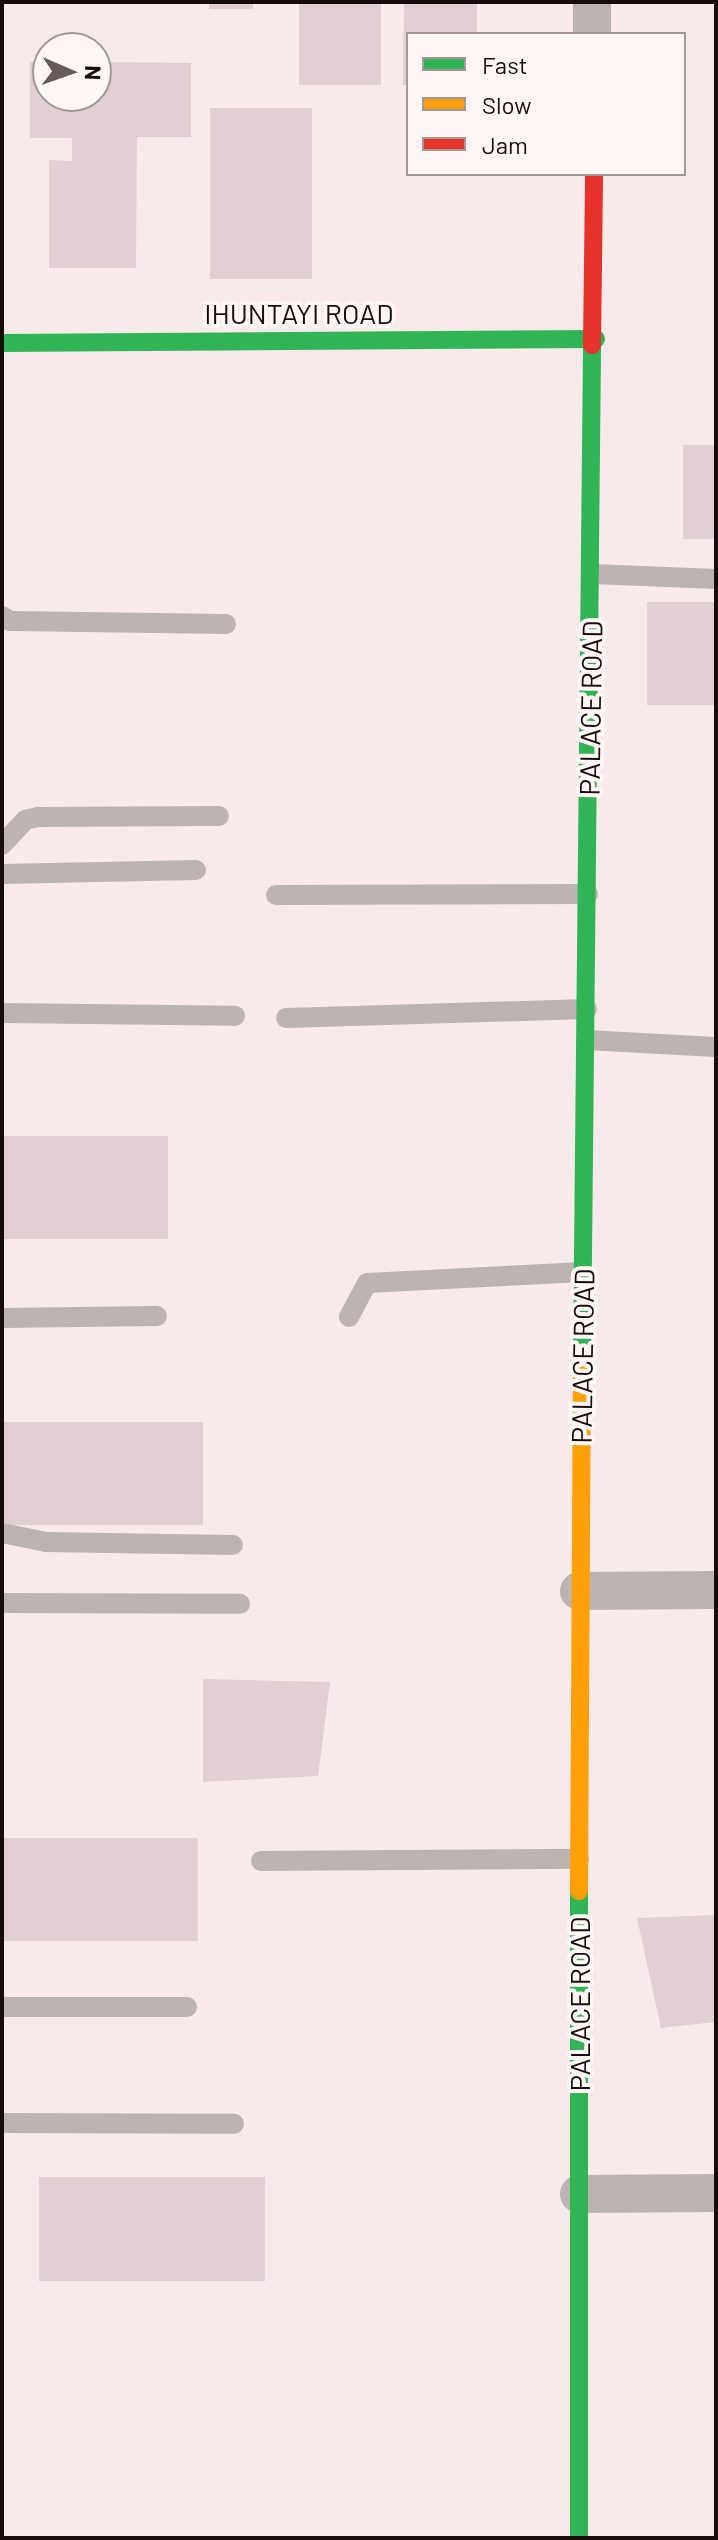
<!DOCTYPE html>
<style>
body{margin:0}
#map{position:relative;width:718px;height:2540px;overflow:hidden;background:#f8eaea;font-family:Barlow,sans-serif}
div>[style]{position:absolute}
.building>*{inset:0;background:#e1cfd4;transform-origin:0 0}
.lane>*{height:20px;margin:-10px;padding:0 10px;transform-origin:10px;border-radius:10px;background:#bbb4b1}
.street>*{height:38px;margin:-19px;padding:0 19px;transform-origin:19px;border-radius:19px;background:#bbb4b1}
.fast>*{height:18px;margin:-9px;padding:0 9px;transform-origin:9px;border-radius:9px;background:#30b455}
.slow>*{height:18px;margin:-9px;padding:0 9px;transform-origin:9px;border-radius:9px;background:#ff9f0a}
.jam>*{height:18px;margin:-9px;padding:0 9px;transform-origin:9px;border-radius:9px;background:#e5322d}
span{translate:-50% -50%;white-space:nowrap;text-align:center;line-height:1.15;-webkit-text-stroke:8px #fff6f6;paint-order:stroke}
.street-label{font-size:28px;color:#180b0b}
.frame{position:absolute;inset:0;border:4px solid #180b0b;pointer-events:none}
.legend{position:absolute;left:406px;top:32px;width:280px;height:144px;box-sizing:border-box;background:#fff6f6;border:2px solid #a39898;margin:0;padding:10px 14px;list-style:none;font-size:24px;color:#180b0b}
.legend li{display:flex;align-items:center;gap:16px;height:40px}
.legend b{width:40px;border:2px solid #a39898}
.north{position:absolute;left:32px;top:32px;width:80px;height:80px;box-sizing:border-box;background:#fff6f6;border:2px solid #a39898;border-radius:50%;rotate:92deg;font-size:22px;font-weight:700;line-height:32px;text-align:center;color:#180b0b}
.north::after{content:'';display:block;margin:auto;width:28px;height:36px;background:#665959;clip-path:polygon(50% 0,100% 100%,50% 72%,0 100%)}
</style>
<div id="map">
<div class="building">
<i style="left:209px;top:2px;width:44px;height:7px"></i>
<i style="left:299px;top:2px;width:82px;height:83px"></i>
<i style="clip-path:polygon(404px 2px,477px 2px,477px 34px,408px 34px,408px 85px,403px 85px)"></i>
<i style="clip-path:polygon(30px 62px,48px 62px,48px 96px,96px 96px,96px 62px,191px 63px,191px 137px,137px 137px,136px 268px,49px 268px,49px 160px,72px 161px,72px 138px,30px 138px)"></i>
<i style="left:210px;top:108px;width:102px;height:171px"></i>
<i style="left:683px;top:445px;width:33px;height:94px"></i>
<i style="left:647px;top:602px;width:69px;height:103px"></i>
<i style="left:168px;top:1136px;width:103px;height:166px;rotate:90deg"></i>
<i style="left:203px;top:1422px;width:103px;height:201px;rotate:90deg"></i>
<i style="clip-path:polygon(203px 1679px,330px 1682px,318px 1776px,203px 1782px)"></i>
<i style="left:198px;top:1838px;width:103px;height:196px;rotate:90deg"></i>
<i style="clip-path:polygon(716px 1915px,716px 2022px,661px 2028px,637px 1918px)"></i>
<i style="left:265px;top:2177px;width:104px;height:226px;rotate:90deg"></i>
</div>
<div class="lane">
<i style="left:592px;top:574px;width:124px;rotate:2.3deg"></i>
<i style="left:2px;top:616px;width:9px;rotate:32deg"></i>
<i style="left:10px;top:621px;width:216px;rotate:0.8deg"></i>
<i style="left:2px;top:845px;width:34px;rotate:-47deg"></i>
<i style="left:25px;top:820px;width:13px;rotate:-13deg"></i>
<i style="left:38px;top:817px;width:181px;rotate:-0.3deg"></i>
<i style="left:2px;top:874px;width:194px;rotate:-1.2deg"></i>
<i style="left:276px;top:895px;width:312px;rotate:-0.2deg"></i>
<i style="left:2px;top:1013px;width:233px;rotate:0.7deg"></i>
<i style="left:286px;top:1018px;width:301px;rotate:-1.7deg"></i>
<i style="left:586px;top:1040px;width:130px;rotate:3.1deg"></i>
<i style="left:349px;top:1317px;width:38px;rotate:-62deg"></i>
<i style="left:367px;top:1283px;width:217px;rotate:-2.9deg"></i>
<i style="left:2px;top:1318px;width:155px;rotate:-0.7deg"></i>
<i style="left:2px;top:1533px;width:45px;rotate:11.6deg"></i>
<i style="left:46px;top:1542px;width:187px;rotate:0.9deg"></i>
<i style="left:2px;top:1603px;width:238px;rotate:0.2deg"></i>
<i style="left:261px;top:1861px;width:318px;rotate:-0.4deg"></i>
<i style="left:2px;top:2007px;width:185px"></i>
<i style="left:2px;top:2123px;width:232px;rotate:0.2deg"></i>
</div>
<div class="street">
<i style="left:592px;top:2px;width:32px;rotate:90deg"></i>
<i style="left:579px;top:1591px;width:137px;rotate:-0.4deg"></i>
<i style="left:579px;top:2194px;width:137px;rotate:-0.4deg"></i>
</div>
<div class="fast">
<i style="left:2px;top:343px;width:594px;rotate:-0.39deg"></i>
<i style="left:582px;top:1354px;width:1009px;rotate:-89.43deg"></i>
<i style="left:579px;top:1891px;width:647px;rotate:90deg"></i>
</div>
<div class="slow">
<i style="left:579px;top:1891px;width:537px;rotate:-89.68deg"></i>
</div>
<div class="jam">
<i style="left:592px;top:345px;width:171px;rotate:-89.3deg"></i>
</div>
<div class="street-label">
<span style="left:299px;top:313px">IHUNTAYI ROAD</span>
<span style="left:590px;top:708px;rotate:-89deg">PALACE ROAD</span>
<span style="left:582px;top:1356px;rotate:-89deg">PALACE ROAD</span>
<span style="left:579px;top:2004px;rotate:-90deg">PALACE ROAD</span>
</div>
<div class="frame"></div>
<ul class="legend">
<li><b style="height:10px;background:#30b455"></b>Fast</li>
<li><b style="height:10px;background:#ff9f0a"></b>Slow</li>
<li><b style="height:10px;background:#e5322d"></b>Jam</li>
</ul>
<div class="north">N</div>
</div>
